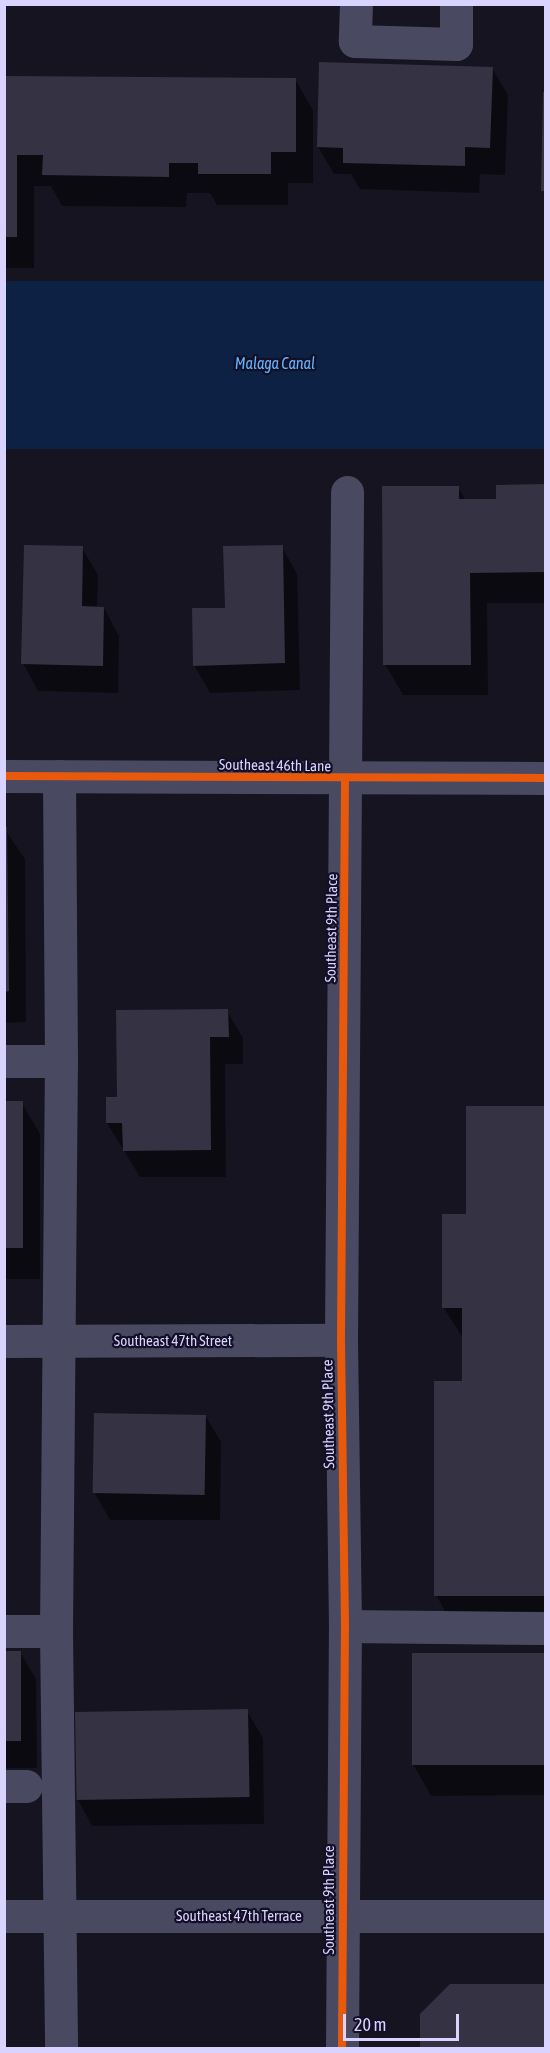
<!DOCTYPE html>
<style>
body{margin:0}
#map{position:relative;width:550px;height:2053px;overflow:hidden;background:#161421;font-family:"Asap Condensed",sans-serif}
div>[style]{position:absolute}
.water>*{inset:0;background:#0d2144;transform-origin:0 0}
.shadow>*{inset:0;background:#0007;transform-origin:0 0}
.building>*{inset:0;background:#343243;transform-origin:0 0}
.minor>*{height:33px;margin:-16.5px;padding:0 16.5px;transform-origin:16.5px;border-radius:16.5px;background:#4a4962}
.cycleway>*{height:8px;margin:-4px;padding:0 4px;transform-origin:4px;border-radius:4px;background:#e8590c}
span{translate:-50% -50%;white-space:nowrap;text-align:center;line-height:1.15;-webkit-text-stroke:4.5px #130f26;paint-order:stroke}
.street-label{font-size:15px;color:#d9d4ff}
.water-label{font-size:16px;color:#62b6ff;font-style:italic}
.frame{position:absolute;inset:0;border:6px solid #d9d4ff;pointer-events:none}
.scale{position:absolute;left:343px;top:2014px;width:116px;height:27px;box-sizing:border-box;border:3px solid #d9d4ff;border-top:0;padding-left:8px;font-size:18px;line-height:21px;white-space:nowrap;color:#d9d4ff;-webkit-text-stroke:4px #130f26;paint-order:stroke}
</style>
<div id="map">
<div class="water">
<i style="left:5px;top:281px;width:540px;height:168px"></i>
</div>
<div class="shadow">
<i style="clip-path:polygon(492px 68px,508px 95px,505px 175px,480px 174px,479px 193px,360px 189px,351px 174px,334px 174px,318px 147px)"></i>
<i style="clip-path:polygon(4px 78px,295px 79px,313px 110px,313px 183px,288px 183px,288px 205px,217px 205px,210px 193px,187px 193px,186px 207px,62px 206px,51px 186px,34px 186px,34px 268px,4px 268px)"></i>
<i style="clip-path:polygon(546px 486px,546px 603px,487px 603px,488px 695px,403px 695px,385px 664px,458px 487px,466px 501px,498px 501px)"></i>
<i style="left:4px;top:528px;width:4px;height:100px;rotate:56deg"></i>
<i style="clip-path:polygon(282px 547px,297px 574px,300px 690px,210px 693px,194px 665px,226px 609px)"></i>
<i style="clip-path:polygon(82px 548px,98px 575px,97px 608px,104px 608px,119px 636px,118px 693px,38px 691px,23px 663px)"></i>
<i style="clip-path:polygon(4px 828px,25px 859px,26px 1022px,4px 1023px)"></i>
<i style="clip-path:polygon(227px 1011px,243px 1038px,243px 1064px,225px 1064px,226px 1177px,140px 1177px,107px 1123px,119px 1098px)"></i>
<i style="clip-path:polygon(4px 1103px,22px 1103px,40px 1134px,40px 1279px,4px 1279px)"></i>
<i style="clip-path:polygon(546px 1108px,546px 1627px,454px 1627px,436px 1595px,463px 1383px,463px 1338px,443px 1307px,467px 1215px)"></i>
<i style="clip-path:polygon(205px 1415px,221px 1442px,220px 1520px,110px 1520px,94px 1492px)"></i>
<i style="clip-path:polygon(4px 1652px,20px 1652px,36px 1679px,37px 1768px,4px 1768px)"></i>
<i style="clip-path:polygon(546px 1655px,546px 1795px,431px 1796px,413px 1764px)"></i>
<i style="clip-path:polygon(247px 1711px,263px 1738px,264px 1824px,92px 1826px,77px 1798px)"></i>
<i style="clip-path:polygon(546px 1985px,546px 2048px,421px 2048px,421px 2015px)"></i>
</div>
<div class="building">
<i style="clip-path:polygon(319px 62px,493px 67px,490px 148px,465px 147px,465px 166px,343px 163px,343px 148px,317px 147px)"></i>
<i style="clip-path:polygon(4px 76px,296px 78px,296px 152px,271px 152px,271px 174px,198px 174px,198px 163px,169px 163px,169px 177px,42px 175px,43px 155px,17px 155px,17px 237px,4px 237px)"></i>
<i style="clip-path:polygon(543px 92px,546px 92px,546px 191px,541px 191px)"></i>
<i style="clip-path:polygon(546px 484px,546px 572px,470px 573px,471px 665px,383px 665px,382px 486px,459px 486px,459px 499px,496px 499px,496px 485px)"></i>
<i style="clip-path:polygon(24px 545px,83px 546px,82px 606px,104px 607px,103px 666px,21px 664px)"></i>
<i style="clip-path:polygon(283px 545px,285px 663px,193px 666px,192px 608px,225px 608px,223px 546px)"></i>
<i style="clip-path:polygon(4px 827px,7px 827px,9px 991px,4px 992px)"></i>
<i style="clip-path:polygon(228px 1009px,229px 1037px,210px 1037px,211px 1150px,123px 1151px,122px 1123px,106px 1123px,106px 1097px,117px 1097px,116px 1010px)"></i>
<i style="left:4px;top:1101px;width:19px;height:147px"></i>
<i style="clip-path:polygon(466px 1106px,546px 1106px,546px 1596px,434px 1596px,434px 1381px,462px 1381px,462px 1308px,442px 1308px,442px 1214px,466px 1214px)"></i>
<i style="left:94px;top:1413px;width:112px;height:80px;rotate:1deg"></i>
<i style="left:4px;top:1651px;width:17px;height:90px"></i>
<i style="left:412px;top:1653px;width:134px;height:112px"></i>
<i style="left:248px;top:1709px;width:88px;height:173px;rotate:89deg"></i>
<i style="clip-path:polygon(450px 1984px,546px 1984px,546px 2048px,420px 2048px,420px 2014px)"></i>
</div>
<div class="minor">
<i style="left:356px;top:4px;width:37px;rotate:92deg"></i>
<i style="left:355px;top:41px;width:101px;rotate:1.7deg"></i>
<i style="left:456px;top:44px;width:40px;rotate:-90deg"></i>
<i style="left:4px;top:776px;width:542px;rotate:0.21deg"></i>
<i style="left:4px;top:1061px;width:57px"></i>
<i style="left:61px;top:1061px;width:285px;rotate:-90.4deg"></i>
<i style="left:4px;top:1341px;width:337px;rotate:-0.2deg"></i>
<i style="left:345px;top:1626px;width:201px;rotate:0.6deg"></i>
<i style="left:4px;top:1631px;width:52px"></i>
<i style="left:56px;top:1631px;width:570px;rotate:-89.5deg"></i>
<i style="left:56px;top:1631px;width:417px;rotate:89.3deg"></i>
<i style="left:4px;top:1786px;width:22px"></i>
<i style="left:4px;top:1916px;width:542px"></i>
<i style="left:342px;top:2048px;width:422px;rotate:-89.6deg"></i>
<i style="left:345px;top:1626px;width:286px;rotate:-90.8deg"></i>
<i style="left:341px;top:1340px;width:848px;rotate:-89.59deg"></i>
</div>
<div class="cycleway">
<i style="left:4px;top:776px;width:542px;rotate:0.21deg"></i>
<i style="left:342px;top:2048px;width:422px;rotate:-89.6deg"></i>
<i style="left:345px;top:1626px;width:286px;rotate:-90.8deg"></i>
<i style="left:341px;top:1340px;width:561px;rotate:-89.59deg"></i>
</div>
<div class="street-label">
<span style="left:275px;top:765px;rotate:1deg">Southeast 46th Lane</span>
<span style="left:331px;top:928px;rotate:-89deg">Southeast 9th Place</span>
<span style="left:173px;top:1341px">Southeast 47th Street</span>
<span style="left:328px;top:1414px;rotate:-91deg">Southeast 9th Place</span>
<span style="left:329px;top:1900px;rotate:-90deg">Southeast 9th Place</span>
<span style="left:239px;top:1916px">Southeast 47th Terrace</span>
</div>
<div class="water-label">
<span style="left:275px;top:363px">Malaga Canal</span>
</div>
<div class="frame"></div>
<div class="scale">20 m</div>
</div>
